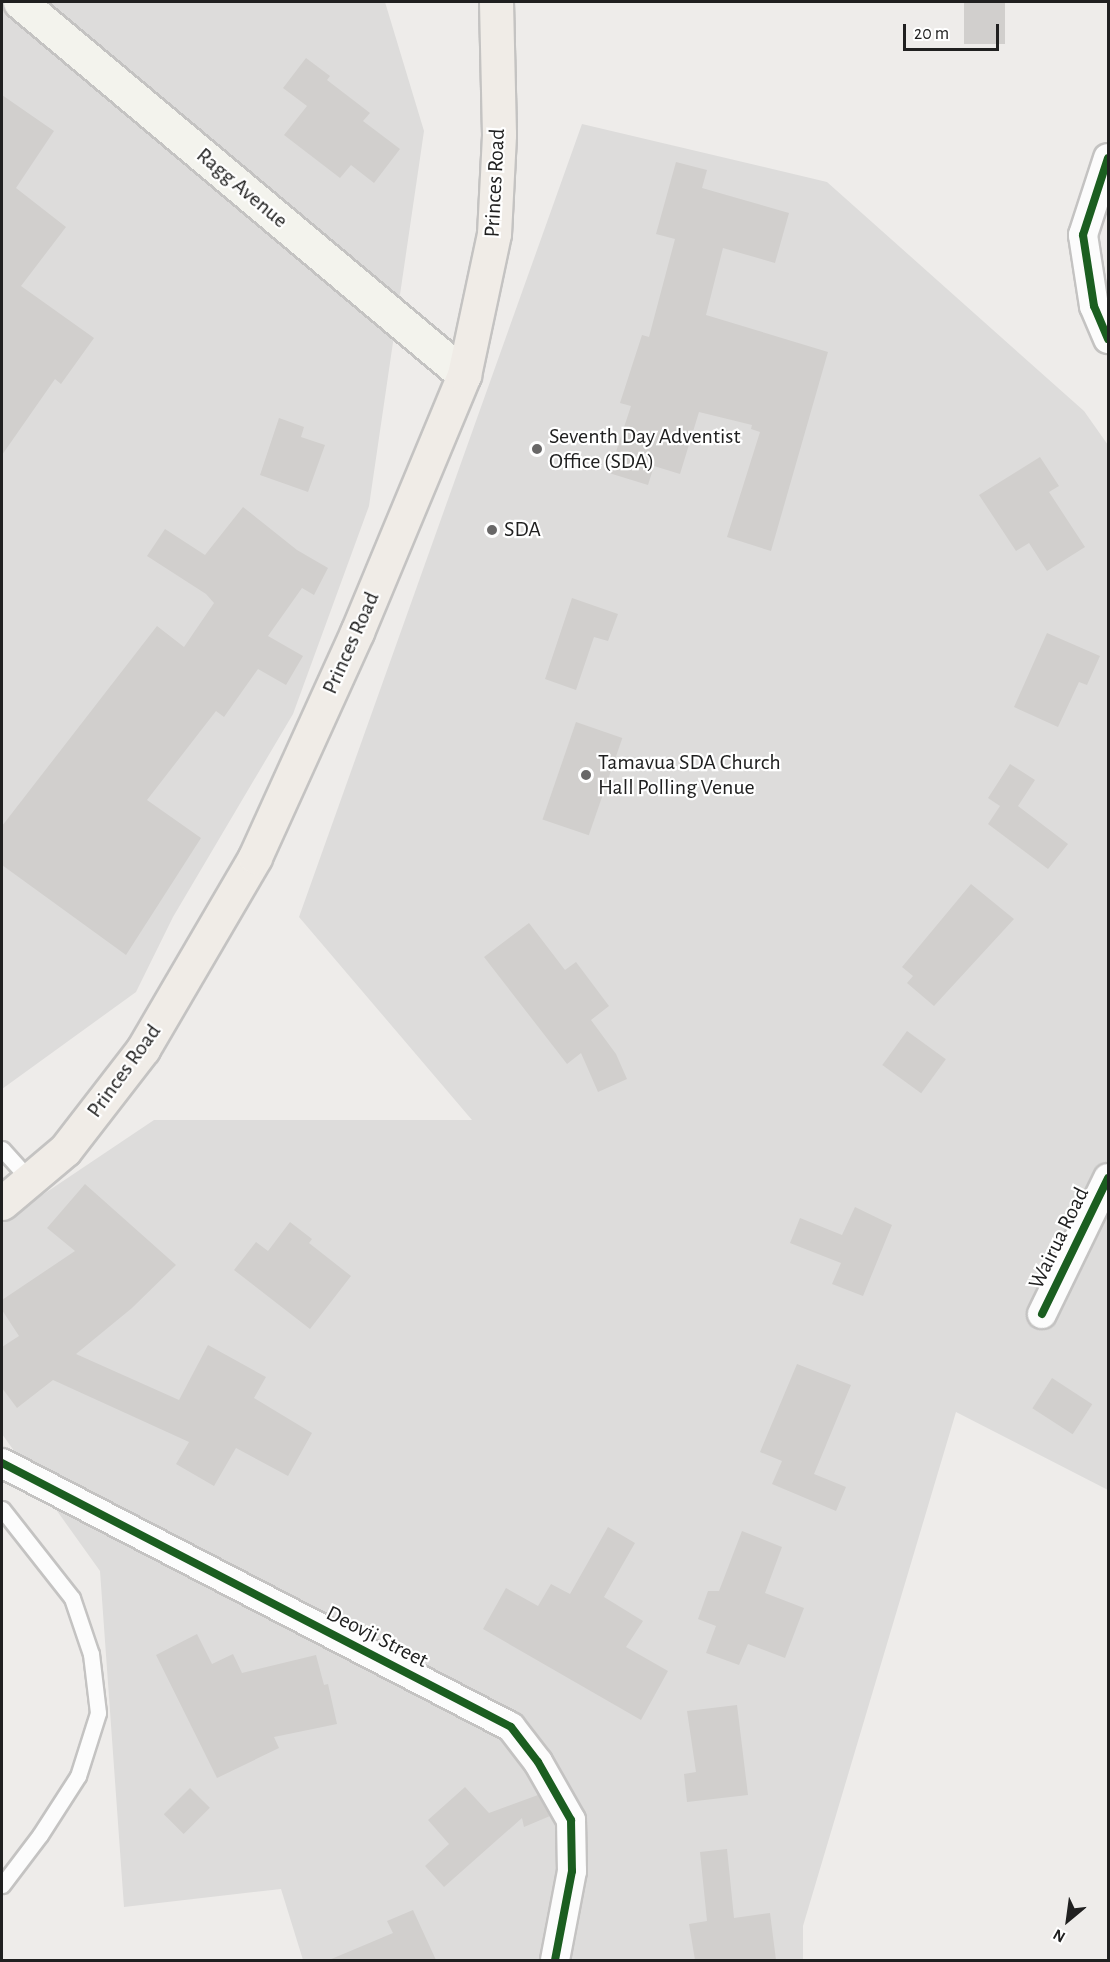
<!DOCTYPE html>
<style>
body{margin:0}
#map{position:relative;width:1110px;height:1962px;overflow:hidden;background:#eeecea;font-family:"Alegreya Sans",sans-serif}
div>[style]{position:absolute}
.residential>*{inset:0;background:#dddcdb}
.building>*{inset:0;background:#d1cfcd;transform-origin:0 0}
.roads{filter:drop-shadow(2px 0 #c4c3c2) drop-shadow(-2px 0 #c4c3c2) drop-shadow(0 2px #c4c3c2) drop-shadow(0 -2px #c4c3c2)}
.service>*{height:15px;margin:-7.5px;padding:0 7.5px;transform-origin:7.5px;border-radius:7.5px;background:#fcfcfc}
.minor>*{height:28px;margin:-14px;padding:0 14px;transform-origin:14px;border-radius:14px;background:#fcfcfc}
.secondary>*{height:33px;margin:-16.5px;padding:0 16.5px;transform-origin:16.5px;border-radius:16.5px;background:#f3f3ed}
.primary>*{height:33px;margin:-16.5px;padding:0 16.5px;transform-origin:16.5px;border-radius:16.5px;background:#f0ece7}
.cycleway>*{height:8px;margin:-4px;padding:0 4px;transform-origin:4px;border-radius:4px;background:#1b5e20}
.dots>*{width:16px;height:16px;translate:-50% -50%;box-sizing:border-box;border:3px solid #fff;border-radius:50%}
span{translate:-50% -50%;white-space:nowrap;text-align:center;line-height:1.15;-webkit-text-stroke:4.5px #fff;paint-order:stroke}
.street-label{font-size:22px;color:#202020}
.poi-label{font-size:22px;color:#202020}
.left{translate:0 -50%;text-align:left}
.frame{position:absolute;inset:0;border:3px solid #202020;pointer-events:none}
.north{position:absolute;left:1038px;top:1890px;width:60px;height:60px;-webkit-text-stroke:4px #fff;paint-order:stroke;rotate:209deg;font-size:16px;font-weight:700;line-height:24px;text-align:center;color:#202020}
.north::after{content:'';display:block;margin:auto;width:21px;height:27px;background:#202020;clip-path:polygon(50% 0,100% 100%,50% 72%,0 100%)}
.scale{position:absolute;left:903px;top:24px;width:96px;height:27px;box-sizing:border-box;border:3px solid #202020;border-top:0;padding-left:8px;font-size:18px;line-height:21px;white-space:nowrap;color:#202020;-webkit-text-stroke:4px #fff;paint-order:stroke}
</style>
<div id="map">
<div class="residential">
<i style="clip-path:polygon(2px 2px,385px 2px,424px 131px,369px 506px,293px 714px,173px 917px,136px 992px,2px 1089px)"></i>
<i style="clip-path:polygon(582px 124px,827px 182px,1084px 411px,1108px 445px,1108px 1490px,956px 1412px,803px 1926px,803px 1960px,303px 1960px,281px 1889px,124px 1907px,100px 1571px,2px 1434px,2px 1222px,154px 1120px,472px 1120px,299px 917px)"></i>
</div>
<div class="building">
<i style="left:964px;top:2px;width:41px;height:42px"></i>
<i style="clip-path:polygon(306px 58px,330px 76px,327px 80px,370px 113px,363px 121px,400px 149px,374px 183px,351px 165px,340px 178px,284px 135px,307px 106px,283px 88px)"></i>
<i style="clip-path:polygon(2px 95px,54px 131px,16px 188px,66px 227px,21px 286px,94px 338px,61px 384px,55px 379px,2px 455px)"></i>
<i style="clip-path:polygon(676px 162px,707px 170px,702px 188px,789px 213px,775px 263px,723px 248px,706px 315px,828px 352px,771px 551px,727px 537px,760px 432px,751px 429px,752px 425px,699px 412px,680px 474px,654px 466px,648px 485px,609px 473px,631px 406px,620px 403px,642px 335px,649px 337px,675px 239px,656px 234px)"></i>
<i style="clip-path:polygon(279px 418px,304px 427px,301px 437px,325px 445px,308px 492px,260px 475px)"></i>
<i style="clip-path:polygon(1040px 457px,1059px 486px,1049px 492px,1085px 547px,1047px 571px,1029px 543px,1016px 551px,979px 495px)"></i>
<i style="clip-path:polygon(243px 507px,297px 550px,328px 568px,314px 595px,302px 588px,268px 636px,303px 656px,286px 685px,258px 669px,224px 717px,216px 711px,147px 800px,201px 838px,126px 955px,2px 865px,2px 826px,157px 626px,184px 647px,214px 603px,206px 594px,147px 556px,165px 529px,205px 555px)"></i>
<i style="clip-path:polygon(572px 598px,618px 614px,608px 641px,594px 637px,576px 690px,545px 679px)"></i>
<i style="clip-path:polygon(1047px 633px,1100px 656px,1087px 685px,1079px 682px,1058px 727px,1014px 707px)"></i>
<i style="left:576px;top:722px;width:49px;height:103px;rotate:19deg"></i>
<i style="clip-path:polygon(1010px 764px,1035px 780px,1018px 806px,1068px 844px,1048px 869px,988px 824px,1000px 806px,988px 798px)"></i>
<i style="clip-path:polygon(971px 884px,1014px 919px,934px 1006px,907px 983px,913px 976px,902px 967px)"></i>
<i style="clip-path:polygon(529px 923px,565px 970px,576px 962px,609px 1006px,591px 1020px,616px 1054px,627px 1079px,598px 1092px,581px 1053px,567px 1064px,484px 957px)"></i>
<i style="left:907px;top:1031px;width:48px;height:42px;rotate:36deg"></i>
<i style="clip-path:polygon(85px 1184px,176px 1265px,132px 1308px,76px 1354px,179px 1400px,208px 1345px,266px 1377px,254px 1398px,312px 1433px,288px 1476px,236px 1448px,214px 1486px,176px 1464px,189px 1442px,53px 1380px,17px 1408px,2px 1388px,2px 1347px,19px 1336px,2px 1310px,2px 1300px,75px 1251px,47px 1228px)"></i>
<i style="clip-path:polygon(855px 1207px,892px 1225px,863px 1296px,832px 1284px,841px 1263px,790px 1243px,800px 1218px,842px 1235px)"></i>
<i style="clip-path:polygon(290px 1222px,312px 1239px,309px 1243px,351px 1276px,310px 1329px,234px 1270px,256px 1242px,268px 1251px)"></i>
<i style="clip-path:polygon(797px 1364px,851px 1385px,814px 1474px,846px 1487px,836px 1511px,772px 1484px,782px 1461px,760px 1452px)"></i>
<i style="left:1052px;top:1378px;width:48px;height:36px;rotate:33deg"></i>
<i style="clip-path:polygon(608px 1527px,635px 1543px,604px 1597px,643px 1621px,626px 1647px,668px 1671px,641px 1720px,483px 1629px,506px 1588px,538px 1606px,551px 1584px,570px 1594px)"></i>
<i style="clip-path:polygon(742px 1531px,782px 1547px,765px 1593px,804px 1608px,785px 1658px,748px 1644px,739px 1665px,706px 1653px,716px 1626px,698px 1619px,708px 1591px,719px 1591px)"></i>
<i style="clip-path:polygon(197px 1634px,212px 1664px,233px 1654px,242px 1673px,316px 1655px,324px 1685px,328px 1684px,337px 1724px,274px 1737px,279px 1748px,217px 1778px,156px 1655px)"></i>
<i style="clip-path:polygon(737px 1705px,748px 1795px,687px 1802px,684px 1774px,696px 1772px,687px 1711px)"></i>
<i style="clip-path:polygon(465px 1787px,489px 1813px,538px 1795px,550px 1816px,524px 1827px,522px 1818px,444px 1887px,425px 1866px,449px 1844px,428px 1820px)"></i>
<i style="left:190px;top:1788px;width:28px;height:37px;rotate:45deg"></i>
<i style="clip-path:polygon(727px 1849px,734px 1918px,770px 1913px,776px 1960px,695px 1960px,689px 1924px,707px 1921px,700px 1852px)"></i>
<i style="clip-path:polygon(413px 1910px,436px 1960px,329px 1960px,393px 1933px,387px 1921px)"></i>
</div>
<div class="roads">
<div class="service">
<i style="left:2px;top:1149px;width:42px;rotate:47.9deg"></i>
<i style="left:2px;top:1509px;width:113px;rotate:51.8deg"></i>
<i style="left:72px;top:1598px;width:59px;rotate:71.3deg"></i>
<i style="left:91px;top:1654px;width:59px;rotate:83.2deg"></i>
<i style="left:98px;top:1713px;width:66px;rotate:107.6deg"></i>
<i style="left:78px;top:1776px;width:70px;rotate:122.8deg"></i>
<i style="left:40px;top:1835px;width:63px;rotate:127.2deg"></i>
</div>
<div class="minor">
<i style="left:1108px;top:158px;width:81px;rotate:108deg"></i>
<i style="left:1083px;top:235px;width:72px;rotate:81.2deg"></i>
<i style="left:1094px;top:306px;width:36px;rotate:67deg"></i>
<i style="left:1042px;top:1314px;width:151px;rotate:-64.1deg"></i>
<i style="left:2px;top:1463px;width:573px;rotate:27.41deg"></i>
<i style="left:511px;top:1727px;width:44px;rotate:52.4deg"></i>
<i style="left:538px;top:1762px;width:67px;rotate:60.4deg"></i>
<i style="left:571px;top:1820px;width:51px;rotate:88.9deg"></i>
<i style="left:572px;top:1871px;width:91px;rotate:100.8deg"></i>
</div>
<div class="secondary">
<i style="left:20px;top:2px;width:580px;rotate:40.03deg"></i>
</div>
<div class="primary">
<i style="left:2px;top:1203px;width:82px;rotate:-40.1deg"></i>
<i style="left:65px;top:1150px;width:128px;rotate:-52.3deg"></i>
<i style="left:143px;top:1049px;width:222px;rotate:-59.7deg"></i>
<i style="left:255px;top:857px;width:247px;rotate:-65.6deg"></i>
<i style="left:357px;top:632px;width:278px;rotate:-67.4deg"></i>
<i style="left:464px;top:375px;width:144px;rotate:-78deg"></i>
<i style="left:494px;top:234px;width:100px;rotate:-87.1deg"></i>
<i style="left:499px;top:134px;width:132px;rotate:-91.3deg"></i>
</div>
</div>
<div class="cycleway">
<i style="left:1108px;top:158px;width:81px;rotate:108deg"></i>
<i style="left:1083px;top:235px;width:72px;rotate:81.2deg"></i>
<i style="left:1094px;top:306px;width:36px;rotate:67deg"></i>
<i style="left:1042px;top:1314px;width:151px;rotate:-64.1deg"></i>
<i style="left:2px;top:1463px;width:573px;rotate:27.41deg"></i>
<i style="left:511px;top:1727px;width:44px;rotate:52.4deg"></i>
<i style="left:538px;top:1762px;width:67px;rotate:60.4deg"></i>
<i style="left:571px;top:1820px;width:51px;rotate:88.9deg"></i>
<i style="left:572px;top:1871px;width:91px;rotate:100.8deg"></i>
</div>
<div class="dots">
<i style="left:537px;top:449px;background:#686767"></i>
<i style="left:492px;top:530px;background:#686767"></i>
<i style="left:586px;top:775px;background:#686767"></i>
</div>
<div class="street-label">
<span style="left:495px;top:183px;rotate:-87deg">Princes Road</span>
<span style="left:242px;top:188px;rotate:40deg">Ragg Avenue</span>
<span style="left:351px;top:643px;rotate:-66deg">Princes Road</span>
<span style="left:124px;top:1071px;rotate:-54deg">Princes Road</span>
<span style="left:1059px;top:1238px;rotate:-64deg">Wairua Road</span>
<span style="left:377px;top:1637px;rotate:27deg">Deovji Street</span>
</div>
<div class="poi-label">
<span class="left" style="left:549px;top:449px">Seventh Day Adventist<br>Office (SDA)</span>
<span class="left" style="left:504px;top:530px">SDA</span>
<span class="left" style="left:598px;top:775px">Tamavua SDA Church<br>Hall Polling Venue</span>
</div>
<div class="frame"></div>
<div class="north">N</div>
<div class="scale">20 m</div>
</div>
